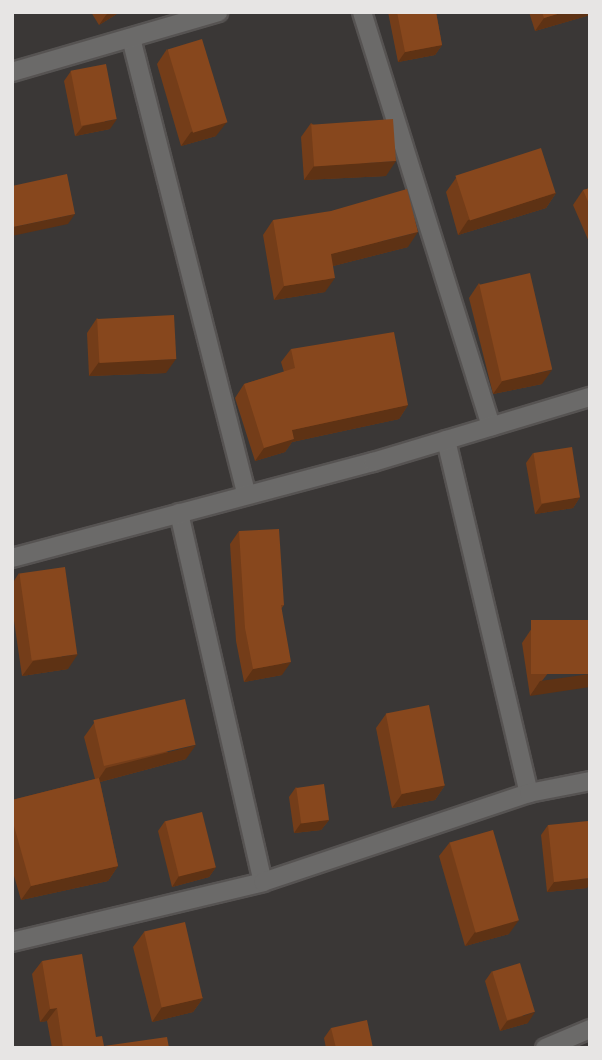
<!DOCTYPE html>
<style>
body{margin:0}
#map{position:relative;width:602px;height:1060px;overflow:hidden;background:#3a3736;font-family:Lato,sans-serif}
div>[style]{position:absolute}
.roads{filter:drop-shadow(2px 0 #565352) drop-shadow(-2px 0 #565352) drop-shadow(0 2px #565352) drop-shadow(0 -2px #565352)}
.minor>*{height:18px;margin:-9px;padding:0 9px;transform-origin:9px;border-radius:9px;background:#6b6a69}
.wall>*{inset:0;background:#743d19}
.shaded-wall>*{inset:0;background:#5e3214}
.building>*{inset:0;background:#87471d;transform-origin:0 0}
span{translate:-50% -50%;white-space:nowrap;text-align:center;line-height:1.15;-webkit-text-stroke:5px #302d2c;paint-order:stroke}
.frame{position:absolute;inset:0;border:14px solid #e7e5e4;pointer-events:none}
</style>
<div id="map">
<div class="roads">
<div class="minor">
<i style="left:362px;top:12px;width:434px;rotate:72.7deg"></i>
<i style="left:131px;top:38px;width:471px;rotate:75.8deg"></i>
<i style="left:12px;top:72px;width:215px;rotate:-16.2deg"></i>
<i style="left:446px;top:440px;width:363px;rotate:76.8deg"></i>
<i style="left:179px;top:513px;width:378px;rotate:77.2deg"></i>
<i style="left:12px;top:558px;width:374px;rotate:-14.9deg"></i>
<i style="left:373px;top:462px;width:227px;rotate:-16.7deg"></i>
<i style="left:12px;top:942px;width:258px;rotate:-13.4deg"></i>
<i style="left:263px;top:882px;width:280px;rotate:-18.5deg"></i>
<i style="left:529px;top:793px;width:62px;rotate:-11.1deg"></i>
<i style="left:545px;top:1048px;width:49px;rotate:-22.9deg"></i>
</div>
</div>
<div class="wall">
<i style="clip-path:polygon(91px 12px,120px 12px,99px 25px)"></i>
<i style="clip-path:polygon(388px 12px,436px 12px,442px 45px,435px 55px,398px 62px)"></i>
<i style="clip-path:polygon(529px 12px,590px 12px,590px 15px,535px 31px)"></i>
<i style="clip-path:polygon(167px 49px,216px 136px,181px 146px,157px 64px)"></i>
<i style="clip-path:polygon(71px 71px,110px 129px,75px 136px,64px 81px)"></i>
<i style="clip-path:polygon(311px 123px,386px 176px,304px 180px,301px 137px)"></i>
<i style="clip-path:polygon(456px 178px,556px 193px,546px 208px,458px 235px,446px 192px)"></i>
<i style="clip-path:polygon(590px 188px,590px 244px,573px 205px,583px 190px)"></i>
<i style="clip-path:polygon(273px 220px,408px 247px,333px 266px,325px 292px,274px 300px,263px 235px)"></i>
<i style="clip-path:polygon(479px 283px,542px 384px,493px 394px,469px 298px)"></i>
<i style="clip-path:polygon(97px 318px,166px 373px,89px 376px,87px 333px)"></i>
<i style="clip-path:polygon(291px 349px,408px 405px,399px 419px,292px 442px,285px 452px,255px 461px,235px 398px,244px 384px,284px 372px,281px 362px)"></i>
<i style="clip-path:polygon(533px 453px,580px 497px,573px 508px,535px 514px,526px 463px)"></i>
<i style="clip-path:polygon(239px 531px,284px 605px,281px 609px,282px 675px,244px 682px,236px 641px,230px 544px)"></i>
<i style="clip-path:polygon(19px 573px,68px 669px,22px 676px,12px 607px,12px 584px)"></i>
<i style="clip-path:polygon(590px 620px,530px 696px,522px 643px,532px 628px)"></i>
<i style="clip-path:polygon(386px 714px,445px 785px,435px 800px,392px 808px,376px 728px)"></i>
<i style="clip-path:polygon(94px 723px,186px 759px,100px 782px,118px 866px,108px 881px,21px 900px,12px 869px,12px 800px,95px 779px,84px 737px)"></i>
<i style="clip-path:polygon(296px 787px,329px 820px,321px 830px,294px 833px,289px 797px)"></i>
<i style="clip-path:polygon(165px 821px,216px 867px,209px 877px,172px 887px,158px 831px)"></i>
<i style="clip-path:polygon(548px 825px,587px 888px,547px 892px,541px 835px)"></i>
<i style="clip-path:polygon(450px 842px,509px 934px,465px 946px,439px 856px)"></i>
<i style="clip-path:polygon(144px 932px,203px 998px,193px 1012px,152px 1022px,133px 947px)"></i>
<i style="clip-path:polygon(42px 961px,96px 1037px,104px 1046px,169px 1048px,52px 1048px,47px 1021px,40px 1022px,32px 974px)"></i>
<i style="clip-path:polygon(492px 971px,528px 1023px,500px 1031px,485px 981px)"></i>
<i style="clip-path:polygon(331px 1028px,373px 1048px,326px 1048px,324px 1038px)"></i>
</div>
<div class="shaded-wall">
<i style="clip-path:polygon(110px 12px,120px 12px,99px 25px,106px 15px)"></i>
<i style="clip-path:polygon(564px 12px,590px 12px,590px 15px,535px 31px,544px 18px)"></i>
<i style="clip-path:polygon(442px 45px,435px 55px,398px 62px,405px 52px)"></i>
<i style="clip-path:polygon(117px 119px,110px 129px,75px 136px,83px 126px)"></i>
<i style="clip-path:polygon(227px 122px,216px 136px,181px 146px,191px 132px)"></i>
<i style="clip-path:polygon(396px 161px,386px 176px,304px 180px,314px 166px)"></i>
<i style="clip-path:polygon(556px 193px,546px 208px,458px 235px,468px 220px)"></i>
<i style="clip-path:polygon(75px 214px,68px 224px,12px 236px,13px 227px)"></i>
<i style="clip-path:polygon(418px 232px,408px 247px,321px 269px,331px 254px)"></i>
<i style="clip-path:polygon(335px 278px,325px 292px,274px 300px,284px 286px)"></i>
<i style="clip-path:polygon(176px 359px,166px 373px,89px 376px,99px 362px)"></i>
<i style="clip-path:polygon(552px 370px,542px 384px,493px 394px,503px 380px)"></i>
<i style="clip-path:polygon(408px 405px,399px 419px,292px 442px,285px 452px,255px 461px,264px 448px,292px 430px)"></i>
<i style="clip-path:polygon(580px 497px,573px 508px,535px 514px,542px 504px)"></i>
<i style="clip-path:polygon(78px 654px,68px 669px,22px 676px,33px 661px)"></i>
<i style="clip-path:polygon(291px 662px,282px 675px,244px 682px,253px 669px)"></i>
<i style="clip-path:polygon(590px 674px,590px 687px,530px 696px,540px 681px)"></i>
<i style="clip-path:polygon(196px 745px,186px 759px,96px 783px,106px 768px)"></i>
<i style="clip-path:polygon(445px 785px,435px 800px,392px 808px,402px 794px)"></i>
<i style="clip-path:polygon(329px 820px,321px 830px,294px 833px,301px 823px)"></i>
<i style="clip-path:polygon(118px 866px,108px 881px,21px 900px,31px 886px)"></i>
<i style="clip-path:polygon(216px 867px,209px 877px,172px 887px,179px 876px)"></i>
<i style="clip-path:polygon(590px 878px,590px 884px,587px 888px,547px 892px,554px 882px)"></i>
<i style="clip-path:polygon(519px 920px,509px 934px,465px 946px,475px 932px)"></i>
<i style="clip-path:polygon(203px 998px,193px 1012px,152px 1022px,162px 1007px)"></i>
<i style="clip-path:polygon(57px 1008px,47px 1021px,40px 1022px,50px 1009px)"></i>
<i style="clip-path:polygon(535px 1012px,528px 1023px,500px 1031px,507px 1021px)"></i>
</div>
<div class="building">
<i style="clip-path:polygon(397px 12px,436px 12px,442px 45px,405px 52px)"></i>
<i style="clip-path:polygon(542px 12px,564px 12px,544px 18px)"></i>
<i style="left:202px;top:39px;width:87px;height:36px;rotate:73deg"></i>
<i style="left:106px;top:64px;width:56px;height:36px;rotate:79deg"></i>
<i style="left:393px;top:119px;width:42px;height:82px;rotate:86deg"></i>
<i style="left:541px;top:148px;width:47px;height:90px;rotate:72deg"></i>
<i style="clip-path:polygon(67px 174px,75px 214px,13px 227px,12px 222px,12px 186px)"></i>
<i style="clip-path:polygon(590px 188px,590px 206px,583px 190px)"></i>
<i style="clip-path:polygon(407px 189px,418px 232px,331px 254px,335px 278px,284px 286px,273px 220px,331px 211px)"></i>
<i style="left:530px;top:273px;width:99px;height:52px;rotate:77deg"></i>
<i style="left:174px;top:315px;width:44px;height:77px;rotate:87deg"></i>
<i style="clip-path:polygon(394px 332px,408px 405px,292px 430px,294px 439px,264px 448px,244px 384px,295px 368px,291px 349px)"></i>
<i style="left:572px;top:447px;width:51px;height:39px;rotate:81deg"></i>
<i style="clip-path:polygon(279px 529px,284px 605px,281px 605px,291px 662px,253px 669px,245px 628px,239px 531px)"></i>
<i style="left:65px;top:567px;width:88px;height:46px;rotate:82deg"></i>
<i style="left:590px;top:620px;width:54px;height:59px;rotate:90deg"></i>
<i style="left:185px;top:699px;width:47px;height:94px;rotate:77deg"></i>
<i style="left:429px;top:705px;width:82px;height:44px;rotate:79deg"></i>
<i style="clip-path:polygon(99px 778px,118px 866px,31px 886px,12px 819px,12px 800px)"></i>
<i style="left:324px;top:784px;width:36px;height:28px;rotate:82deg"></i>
<i style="left:202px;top:812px;width:57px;height:38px;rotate:76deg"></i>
<i style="clip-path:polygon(588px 821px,590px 840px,590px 878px,554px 882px,548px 825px)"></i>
<i style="left:493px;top:830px;width:94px;height:45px;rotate:74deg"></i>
<i style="left:185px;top:922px;width:78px;height:42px;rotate:77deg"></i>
<i style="clip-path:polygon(82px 954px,96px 1037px,102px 1036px,104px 1046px,167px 1037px,169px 1048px,63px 1048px,57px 1008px,50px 1009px,42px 961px)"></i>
<i style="left:520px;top:963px;width:51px;height:29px;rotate:73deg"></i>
<i style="clip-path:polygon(367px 1020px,373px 1048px,336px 1048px,331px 1028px)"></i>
</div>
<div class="frame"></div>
</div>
